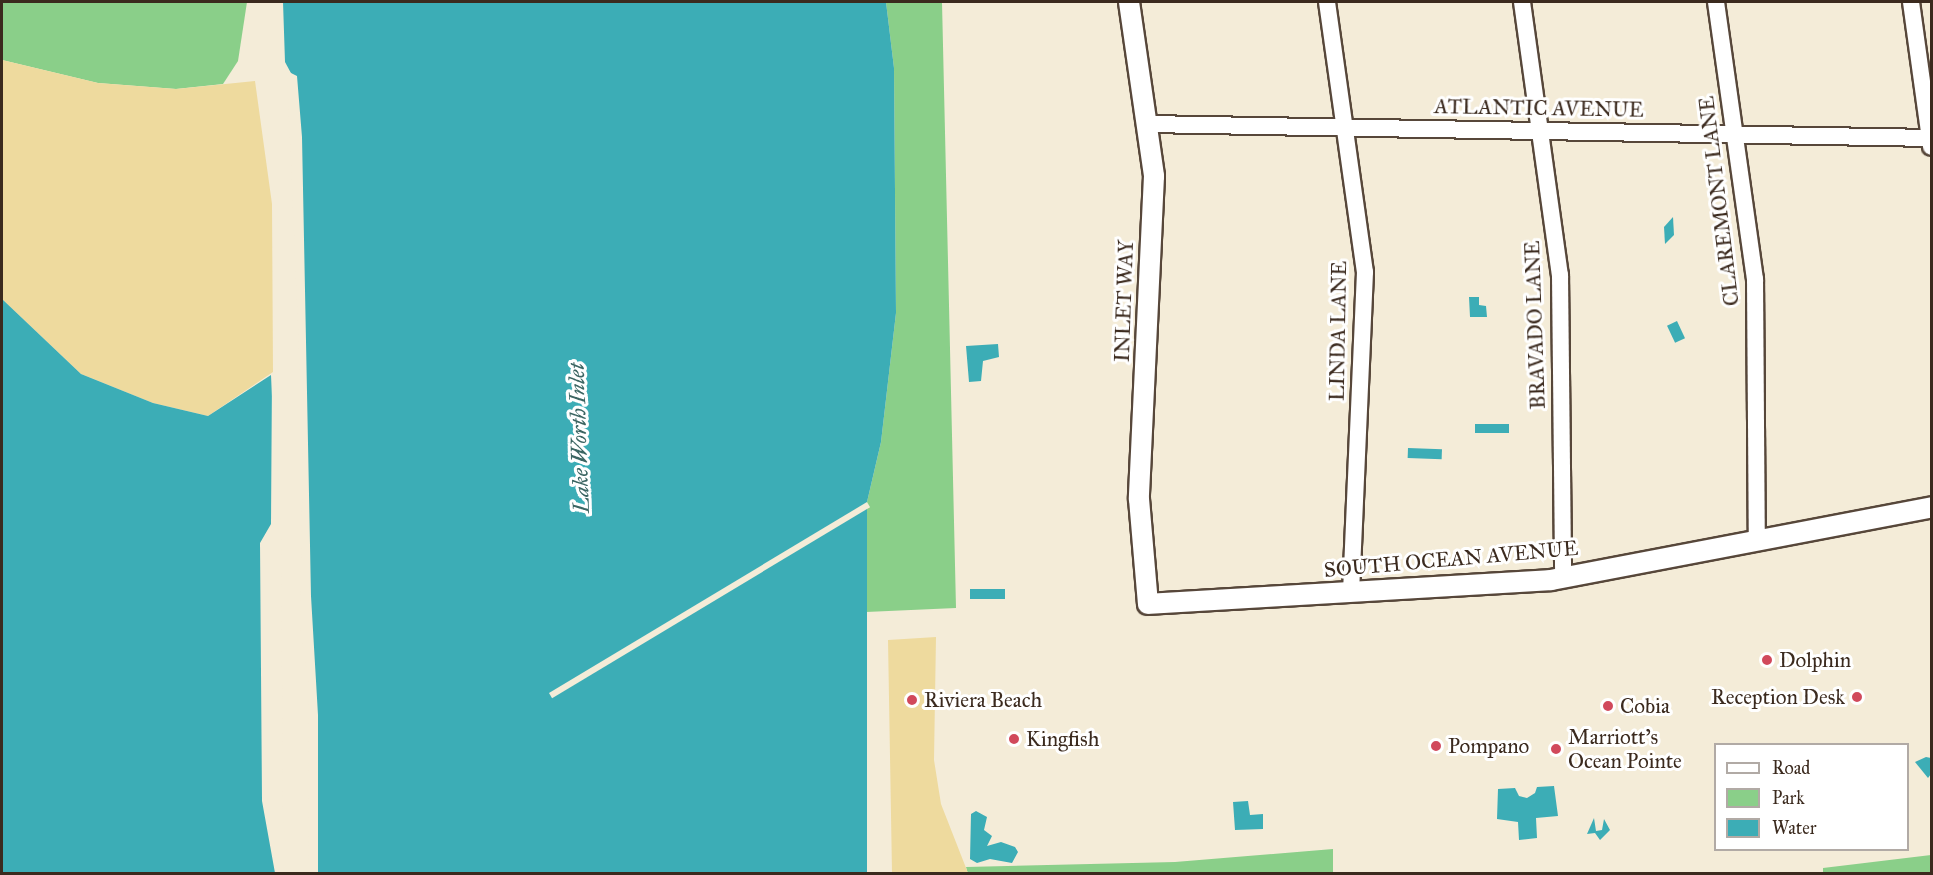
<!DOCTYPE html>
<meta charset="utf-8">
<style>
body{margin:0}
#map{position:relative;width:1933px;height:875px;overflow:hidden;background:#f4ecd8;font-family:"IM FELL Great Primer",serif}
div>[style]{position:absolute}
.green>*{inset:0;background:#8acf89}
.sand>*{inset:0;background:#eeda9e}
.water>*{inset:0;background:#3cadb6;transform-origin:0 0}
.pier>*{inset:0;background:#f4ecd8;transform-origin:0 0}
.roads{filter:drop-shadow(2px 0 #57473a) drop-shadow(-2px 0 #57473a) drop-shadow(0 2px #57473a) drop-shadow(0 -2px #57473a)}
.minor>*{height:16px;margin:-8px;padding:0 8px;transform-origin:8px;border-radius:8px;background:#fff}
.tertiary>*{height:20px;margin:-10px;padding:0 10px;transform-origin:10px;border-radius:10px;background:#fff}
.dots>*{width:16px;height:16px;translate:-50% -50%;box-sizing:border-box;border:3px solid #fff;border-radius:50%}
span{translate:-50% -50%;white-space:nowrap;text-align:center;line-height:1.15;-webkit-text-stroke:6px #fff;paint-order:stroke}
.street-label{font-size:21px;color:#3b2a1e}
.poi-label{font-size:21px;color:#3b2a1e}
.left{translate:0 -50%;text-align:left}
.right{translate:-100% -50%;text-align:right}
.water-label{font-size:22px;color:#3b6562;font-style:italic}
.frame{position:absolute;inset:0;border:3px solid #3b2a1e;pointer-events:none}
.legend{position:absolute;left:1714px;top:743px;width:195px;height:108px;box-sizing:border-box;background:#fff;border:2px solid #b1aaa5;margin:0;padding:8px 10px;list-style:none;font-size:18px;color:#3b2a1e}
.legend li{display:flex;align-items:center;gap:12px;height:30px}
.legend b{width:30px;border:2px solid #b1aaa5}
</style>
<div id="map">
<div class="green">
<i style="clip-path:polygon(2px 2px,247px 2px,238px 61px,223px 84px,176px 89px,98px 83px,2px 60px)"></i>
<i style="clip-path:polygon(886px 2px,942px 2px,956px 608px,866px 612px,867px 502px,881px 442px,896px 313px,894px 68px)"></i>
<i style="clip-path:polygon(1333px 849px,1333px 873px,968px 874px,966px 867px,1175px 862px)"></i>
<i style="clip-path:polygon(1931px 855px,1931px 873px,1823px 873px,1823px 868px)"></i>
</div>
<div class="sand">
<i style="clip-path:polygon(2px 60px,98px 83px,176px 89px,255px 81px,272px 204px,273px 372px,208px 416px,153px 403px,81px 374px,2px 299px)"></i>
<i style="clip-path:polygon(936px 637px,934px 760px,941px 804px,968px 873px,892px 873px,888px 640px)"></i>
</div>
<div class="water">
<i style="clip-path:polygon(283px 2px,886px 2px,894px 68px,896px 313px,881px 442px,867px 502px,867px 873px,311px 873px,312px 685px,306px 444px,292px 75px,285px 62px)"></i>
<i style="clip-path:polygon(1673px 217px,1674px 235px,1665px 244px,1664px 227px)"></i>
<i style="clip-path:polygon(1469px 297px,1479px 297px,1479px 305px,1486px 306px,1487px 317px,1470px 317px)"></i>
<i style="clip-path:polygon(2px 299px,81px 374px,153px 403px,208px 416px,271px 375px,278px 524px,280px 820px,286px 873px,2px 873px)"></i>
<i style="left:1677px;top:321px;width:19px;height:11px;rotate:65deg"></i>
<i style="clip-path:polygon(998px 344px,999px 357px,983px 361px,981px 381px,969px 382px,966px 346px)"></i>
<i style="left:1509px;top:424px;width:9px;height:34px;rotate:90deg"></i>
<i style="left:1408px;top:448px;width:34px;height:10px;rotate:2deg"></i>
<i style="left:1005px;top:589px;width:10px;height:35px;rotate:90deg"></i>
<i style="clip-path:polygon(1926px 757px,1931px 758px,1931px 774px,1928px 778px,1915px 762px)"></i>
<i style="clip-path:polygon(1554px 786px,1558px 816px,1536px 818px,1537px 838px,1519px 840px,1518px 822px,1497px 819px,1498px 789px,1515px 788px,1519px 796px,1527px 798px,1535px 793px,1537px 787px)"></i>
<i style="clip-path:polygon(1248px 801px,1250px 815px,1263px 814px,1263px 829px,1235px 830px,1233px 802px)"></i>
<i style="clip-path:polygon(976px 811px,987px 817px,984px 830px,992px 836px,987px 846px,1001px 842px,1015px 847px,1018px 852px,1012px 863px,990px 859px,977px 863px,970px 859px,971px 814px)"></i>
<i style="clip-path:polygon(1594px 818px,1596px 831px,1602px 830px,1604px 819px,1610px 830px,1600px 840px,1595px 833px,1587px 834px)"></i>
</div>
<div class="pier">
<i style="clip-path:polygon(287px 71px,297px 76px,302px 137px,311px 596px,318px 715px,318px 874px,308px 874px,309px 685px,300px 628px,303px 444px)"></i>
<i style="clip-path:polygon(272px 373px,281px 524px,283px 820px,289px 874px,275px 873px,262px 801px,260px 543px,271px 524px)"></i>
<i style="left:867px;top:502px;width:6px;height:371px;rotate:59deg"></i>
</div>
<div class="roads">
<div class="minor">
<i style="left:1327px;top:2px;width:273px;rotate:82deg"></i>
<i style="left:1365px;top:272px;width:320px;rotate:92.5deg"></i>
<i style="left:1522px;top:2px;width:276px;rotate:82.1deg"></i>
<i style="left:1560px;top:275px;width:303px;rotate:89.4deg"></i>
<i style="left:1716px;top:2px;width:280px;rotate:82deg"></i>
<i style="left:1755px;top:279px;width:261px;rotate:89.6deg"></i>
<i style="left:1911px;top:2px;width:146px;rotate:82.1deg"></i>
<i style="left:1146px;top:124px;width:786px;rotate:1.02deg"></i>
</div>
<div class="tertiary">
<i style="left:1129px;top:2px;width:176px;rotate:81.8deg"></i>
<i style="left:1154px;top:176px;width:323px;rotate:92.7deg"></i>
<i style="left:1139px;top:499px;width:105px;rotate:85.1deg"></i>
<i style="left:1148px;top:604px;width:404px;rotate:-3.4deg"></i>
<i style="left:1551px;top:580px;width:388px;rotate:-10.8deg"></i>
</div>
</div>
<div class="dots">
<i style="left:1767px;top:660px;background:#d1495b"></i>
<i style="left:1857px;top:697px;background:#d1495b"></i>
<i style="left:912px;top:700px;background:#d1495b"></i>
<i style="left:1608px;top:706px;background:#d1495b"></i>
<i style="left:1014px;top:739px;background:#d1495b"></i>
<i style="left:1436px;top:746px;background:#d1495b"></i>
<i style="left:1556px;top:749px;background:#d1495b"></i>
</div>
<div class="street-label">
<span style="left:1539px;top:108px;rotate:1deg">ATLANTIC AVENUE</span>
<span style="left:1719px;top:201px;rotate:-97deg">CLAREMONT LANE</span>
<span style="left:1124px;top:301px;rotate:-88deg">INLET WAY</span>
<span style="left:1535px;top:325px;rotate:-92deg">BRAVADO LANE</span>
<span style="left:1338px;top:331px;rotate:-89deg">LINDA LANE</span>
<span style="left:1451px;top:559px;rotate:-5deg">SOUTH OCEAN AVENUE</span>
</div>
<div class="poi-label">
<span class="left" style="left:1779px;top:660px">Dolphin</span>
<span class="right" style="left:1845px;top:697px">Reception Desk</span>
<span class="left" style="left:924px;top:700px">Riviera Beach</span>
<span class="left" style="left:1620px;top:706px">Cobia</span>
<span class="left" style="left:1568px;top:749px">Marriott’s<br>Ocean Pointe</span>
<span class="left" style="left:1026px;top:739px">Kingfish</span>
<span class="left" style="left:1448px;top:746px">Pompano</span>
</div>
<div class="water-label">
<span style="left:579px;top:438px;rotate:-92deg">Lake Worth Inlet</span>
</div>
<div class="frame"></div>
<ul class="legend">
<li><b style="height:8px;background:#fff"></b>Road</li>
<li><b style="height:16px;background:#8acf89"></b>Park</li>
<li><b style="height:16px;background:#3cadb6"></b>Water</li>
</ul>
</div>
